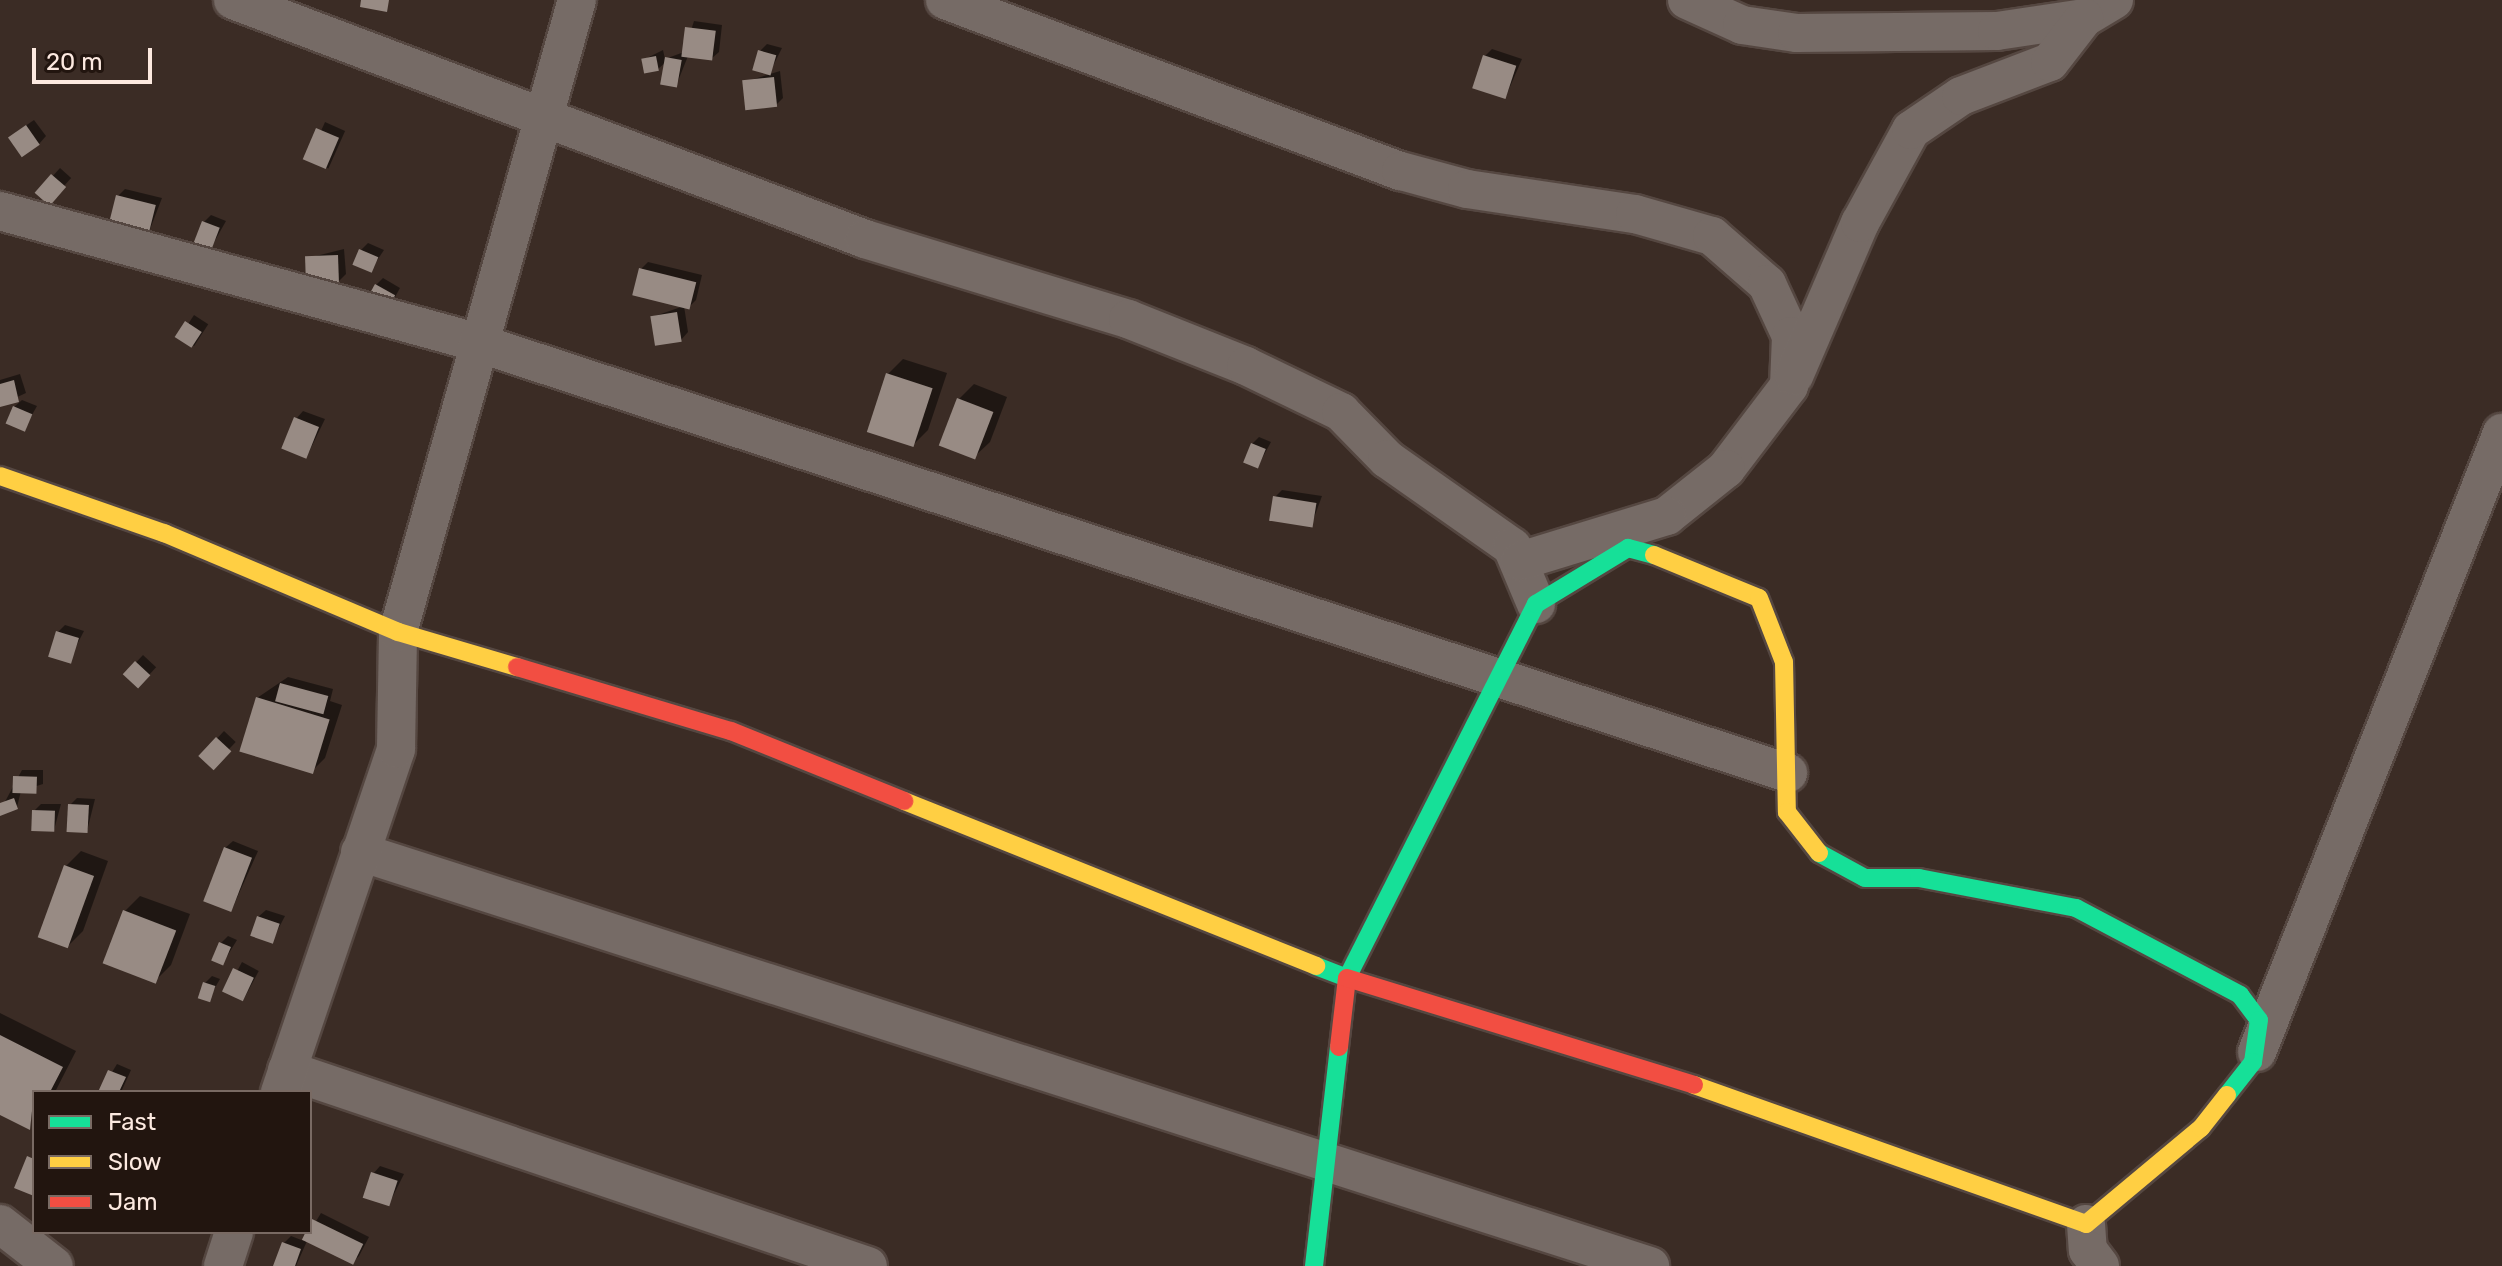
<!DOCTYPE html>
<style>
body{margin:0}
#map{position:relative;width:2502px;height:1266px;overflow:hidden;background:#3b2c25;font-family:Rubik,sans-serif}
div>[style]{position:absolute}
.shadow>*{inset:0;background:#0007;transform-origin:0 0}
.building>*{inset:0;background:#988b84;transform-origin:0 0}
.roads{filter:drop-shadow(2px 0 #554741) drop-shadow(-2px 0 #554741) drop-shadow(0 2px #554741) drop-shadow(0 -2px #554741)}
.street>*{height:38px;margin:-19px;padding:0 19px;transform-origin:19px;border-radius:19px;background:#766b66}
.fast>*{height:18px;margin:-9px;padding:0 9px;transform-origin:9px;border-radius:9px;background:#16e098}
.slow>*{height:18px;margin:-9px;padding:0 9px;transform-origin:9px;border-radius:9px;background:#ffcf43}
.jam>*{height:18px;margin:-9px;padding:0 9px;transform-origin:9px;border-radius:9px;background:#f24e42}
span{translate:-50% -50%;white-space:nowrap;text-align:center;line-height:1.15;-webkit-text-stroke:8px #22150f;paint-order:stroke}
.legend{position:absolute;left:32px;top:1090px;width:280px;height:144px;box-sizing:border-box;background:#22150f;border:2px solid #796a63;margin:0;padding:10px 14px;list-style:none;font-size:24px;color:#fce9e0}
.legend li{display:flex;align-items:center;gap:16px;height:40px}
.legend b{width:40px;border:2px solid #796a63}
.scale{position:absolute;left:32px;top:48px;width:120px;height:36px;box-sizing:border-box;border:4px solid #fce9e0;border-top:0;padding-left:10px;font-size:24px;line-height:28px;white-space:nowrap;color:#fce9e0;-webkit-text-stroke:6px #22150f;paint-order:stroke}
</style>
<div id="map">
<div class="shadow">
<i style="clip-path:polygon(694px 21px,722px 25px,719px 52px,711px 59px,688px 56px,676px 86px,666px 62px,658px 69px,643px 60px,663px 50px,665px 59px,684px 52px)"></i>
<i style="clip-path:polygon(767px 44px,782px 48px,770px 72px,760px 51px)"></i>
<i style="clip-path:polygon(1492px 49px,1522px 59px,1506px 96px,1485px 56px)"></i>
<i style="clip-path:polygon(780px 71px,783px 98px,776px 105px,744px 82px)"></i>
<i style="clip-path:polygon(34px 120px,46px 136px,39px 144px,18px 131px)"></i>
<i style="left:325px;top:122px;width:22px;height:41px;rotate:24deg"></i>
<i style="left:60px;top:168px;width:15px;height:34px;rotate:42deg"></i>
<i style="clip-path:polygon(125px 189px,162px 198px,147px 237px,118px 196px)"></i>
<i style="clip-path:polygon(211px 215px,226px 221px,208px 253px,204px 222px)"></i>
<i style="clip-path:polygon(368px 243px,384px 250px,370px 271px,361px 250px)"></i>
<i style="clip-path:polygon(344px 249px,346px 274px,339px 281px,308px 258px)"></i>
<i style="clip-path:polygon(648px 262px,702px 275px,696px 300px,689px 307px,641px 269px)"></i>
<i style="clip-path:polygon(383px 278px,400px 288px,389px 308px,376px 285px)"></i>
<i style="clip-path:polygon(684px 306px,688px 332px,681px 340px,652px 317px)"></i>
<i style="left:194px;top:315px;width:17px;height:26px;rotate:33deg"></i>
<i style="clip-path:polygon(903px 359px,947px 373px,928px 430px,912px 446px,888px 374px)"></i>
<i style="clip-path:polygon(20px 374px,26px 393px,0 405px,0 380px)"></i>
<i style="clip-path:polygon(974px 384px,1007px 397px,990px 442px,974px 457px,959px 399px)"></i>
<i style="clip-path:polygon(22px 400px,37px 406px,24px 429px,14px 407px)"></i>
<i style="clip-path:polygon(303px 411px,325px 419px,307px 456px,296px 419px)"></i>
<i style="clip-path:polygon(1259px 437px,1271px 442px,1258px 466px,1252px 444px)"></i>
<i style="clip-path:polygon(1282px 490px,1322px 496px,1311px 526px,1275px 497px)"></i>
<i style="clip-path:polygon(65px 625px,84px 631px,68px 662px,58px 632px)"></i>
<i style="left:143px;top:655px;width:18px;height:25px;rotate:43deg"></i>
<i style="clip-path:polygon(288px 677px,333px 689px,330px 701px,342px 705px,325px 758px,310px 773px,257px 698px)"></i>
<i style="left:224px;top:731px;width:16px;height:33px;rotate:43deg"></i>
<i style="clip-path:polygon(22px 770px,43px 770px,43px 784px,21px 791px,17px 807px,0 811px)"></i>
<i style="clip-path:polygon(77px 798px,95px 799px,87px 831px,70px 805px)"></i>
<i style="clip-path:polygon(41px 804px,61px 804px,54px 830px,34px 811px)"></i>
<i style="clip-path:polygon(233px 841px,258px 851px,232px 909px,225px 848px)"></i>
<i style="clip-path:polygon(81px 851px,108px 861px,83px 931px,68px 946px,66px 866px)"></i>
<i style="clip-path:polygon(140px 896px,190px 914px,171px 965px,156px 980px,125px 911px)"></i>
<i style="clip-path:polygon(266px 910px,285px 916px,272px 941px,258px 917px)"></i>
<i style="clip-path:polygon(228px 936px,237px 940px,223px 963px,221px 943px)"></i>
<i style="left:242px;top:962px;width:19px;height:34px;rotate:28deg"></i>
<i style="clip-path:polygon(212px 976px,220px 979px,208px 1000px,205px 983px)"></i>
<i style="clip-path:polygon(0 1013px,76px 1051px,55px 1092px,34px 1092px,30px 1128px,0 1112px)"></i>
<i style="clip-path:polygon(117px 1064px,131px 1070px,121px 1092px,100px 1092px)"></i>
<i style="clip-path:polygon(380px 1166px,404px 1174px,389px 1204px,373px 1174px)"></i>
<i style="clip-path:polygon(321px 1213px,369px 1237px,359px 1256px,352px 1263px,307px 1241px,296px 1266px,275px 1266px,284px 1243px,291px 1236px,304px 1241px)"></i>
</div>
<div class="building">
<i style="clip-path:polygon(361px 0,389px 0,387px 12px,360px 7px)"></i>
<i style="left:685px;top:27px;width:31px;height:30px;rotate:7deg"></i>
<i style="left:758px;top:50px;width:19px;height:21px;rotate:16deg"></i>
<i style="left:1483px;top:55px;width:35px;height:35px;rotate:18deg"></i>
<i style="left:656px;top:56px;width:15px;height:15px;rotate:79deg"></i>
<i style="left:665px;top:57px;width:17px;height:28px;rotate:10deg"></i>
<i style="left:774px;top:77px;width:30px;height:32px;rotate:84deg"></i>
<i style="left:26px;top:125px;width:24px;height:22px;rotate:55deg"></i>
<i style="left:316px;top:128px;width:25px;height:34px;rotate:23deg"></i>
<i style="left:51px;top:174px;width:20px;height:25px;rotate:41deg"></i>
<i style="left:116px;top:195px;width:41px;height:35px;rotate:14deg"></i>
<i style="left:202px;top:221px;width:19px;height:29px;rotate:21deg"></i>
<i style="left:359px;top:249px;width:21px;height:17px;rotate:23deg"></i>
<i style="left:338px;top:255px;width:28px;height:33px;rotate:88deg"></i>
<i style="left:639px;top:268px;width:59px;height:28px;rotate:14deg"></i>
<i style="left:375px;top:284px;width:23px;height:26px;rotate:29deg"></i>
<i style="left:677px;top:312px;width:30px;height:27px;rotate:81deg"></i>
<i style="left:185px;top:321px;width:20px;height:19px;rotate:33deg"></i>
<i style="left:886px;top:373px;width:49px;height:62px;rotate:18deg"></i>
<i style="clip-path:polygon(14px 380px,19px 402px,0 407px,0 384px)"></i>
<i style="left:957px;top:398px;width:39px;height:51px;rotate:21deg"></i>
<i style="left:13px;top:406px;width:21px;height:19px;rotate:23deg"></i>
<i style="left:294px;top:417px;width:27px;height:34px;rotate:22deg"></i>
<i style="left:1251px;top:443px;width:16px;height:21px;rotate:22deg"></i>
<i style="left:1273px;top:496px;width:44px;height:25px;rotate:9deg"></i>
<i style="left:56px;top:631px;width:24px;height:27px;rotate:17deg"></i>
<i style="left:135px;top:661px;width:21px;height:18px;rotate:43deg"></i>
<i style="left:280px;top:683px;width:50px;height:19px;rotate:15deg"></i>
<i style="left:256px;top:697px;width:77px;height:57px;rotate:17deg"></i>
<i style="left:216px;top:737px;width:21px;height:26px;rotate:43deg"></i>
<i style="left:13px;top:776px;width:24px;height:17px;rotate:2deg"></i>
<i style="clip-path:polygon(14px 798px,18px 809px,0 816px,0 803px)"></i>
<i style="left:68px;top:804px;width:21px;height:28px;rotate:3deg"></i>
<i style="left:32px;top:810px;width:23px;height:21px;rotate:2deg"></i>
<i style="left:224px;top:847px;width:30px;height:58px;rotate:21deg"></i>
<i style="left:64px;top:865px;width:32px;height:77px;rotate:20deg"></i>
<i style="left:123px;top:910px;width:57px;height:57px;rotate:21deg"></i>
<i style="left:257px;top:916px;width:24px;height:21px;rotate:19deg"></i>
<i style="left:219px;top:942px;width:13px;height:20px;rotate:23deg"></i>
<i style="left:233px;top:968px;width:23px;height:26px;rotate:25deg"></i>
<i style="left:203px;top:982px;width:13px;height:17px;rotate:18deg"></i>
<i style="clip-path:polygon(0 1035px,63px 1067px,50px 1092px,34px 1092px,30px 1130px,0 1115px)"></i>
<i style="clip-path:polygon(108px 1070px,126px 1077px,119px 1092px,98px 1092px)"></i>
<i style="clip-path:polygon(27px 1156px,34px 1159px,34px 1196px,14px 1188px)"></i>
<i style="left:371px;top:1172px;width:28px;height:27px;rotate:18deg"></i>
<i style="left:312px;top:1219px;width:57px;height:23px;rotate:26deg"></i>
<i style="clip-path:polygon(282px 1242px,301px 1249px,295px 1266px,273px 1266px)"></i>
</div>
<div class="roads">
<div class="street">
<i style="left:233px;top:0;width:676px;rotate:20.71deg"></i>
<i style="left:865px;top:239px;width:275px;rotate:16.9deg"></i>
<i style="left:1128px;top:319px;width:127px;rotate:21.7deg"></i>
<i style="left:1246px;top:366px;width:106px;rotate:25.8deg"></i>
<i style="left:1341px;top:412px;width:66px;rotate:45.6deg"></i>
<i style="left:1387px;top:459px;width:153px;rotate:35.1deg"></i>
<i style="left:1512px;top:547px;width:62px;rotate:67.2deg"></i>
<i style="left:945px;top:0;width:487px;rotate:20.6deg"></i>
<i style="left:1401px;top:171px;width:68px;rotate:15.3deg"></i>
<i style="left:1467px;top:189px;width:170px;rotate:8.5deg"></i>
<i style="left:1635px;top:214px;width:80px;rotate:15.9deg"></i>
<i style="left:1712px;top:236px;width:73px;rotate:41.1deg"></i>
<i style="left:1767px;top:284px;width:57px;rotate:65.2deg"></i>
<i style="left:1791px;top:336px;width:50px;rotate:92.3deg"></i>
<i style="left:1789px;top:386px;width:104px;rotate:127.2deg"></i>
<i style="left:1726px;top:469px;width:75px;rotate:141.5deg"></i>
<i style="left:1667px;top:516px;width:154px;rotate:163deg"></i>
<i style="left:1687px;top:0;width:60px;rotate:24.4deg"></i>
<i style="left:1742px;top:25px;width:56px;rotate:8.3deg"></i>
<i style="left:1797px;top:33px;width:200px;rotate:-0.6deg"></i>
<i style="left:1997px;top:31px;width:88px;rotate:-8.5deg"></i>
<i style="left:2084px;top:18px;width:35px;rotate:-31deg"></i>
<i style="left:0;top:211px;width:496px;rotate:15.4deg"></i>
<i style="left:478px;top:343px;width:1379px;rotate:18.17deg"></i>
<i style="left:1794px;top:376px;width:167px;rotate:-66.7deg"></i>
<i style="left:1860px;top:223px;width:106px;rotate:-61.3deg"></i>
<i style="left:1911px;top:130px;width:60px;rotate:-34.2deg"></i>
<i style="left:1961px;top:96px;width:95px;rotate:-20.9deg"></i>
<i style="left:2050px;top:62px;width:56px;rotate:-52.3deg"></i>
<i style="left:360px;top:852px;width:1355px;rotate:17.79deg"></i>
<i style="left:2257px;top:1052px;width:666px;rotate:-68.41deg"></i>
<i style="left:287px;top:1070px;width:613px;rotate:18.64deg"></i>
<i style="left:280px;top:1092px;width:362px;rotate:-71.3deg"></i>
<i style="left:396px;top:749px;width:117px;rotate:-89deg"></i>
<i style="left:398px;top:632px;width:657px;rotate:-74.19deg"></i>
<i style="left:0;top:1224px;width:68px;rotate:37.9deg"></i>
<i style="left:2086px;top:1224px;width:26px;rotate:86deg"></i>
<i style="left:2088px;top:1250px;width:20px;rotate:53deg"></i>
<i style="left:223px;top:1266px;width:36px;rotate:-72deg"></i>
</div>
<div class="fast">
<i style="left:1819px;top:853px;width:52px;rotate:28.5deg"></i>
<i style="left:1865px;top:878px;width:54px"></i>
<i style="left:1919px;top:878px;width:160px;rotate:10.8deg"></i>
<i style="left:2076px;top:908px;width:186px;rotate:27.9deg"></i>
<i style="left:2240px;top:995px;width:31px;rotate:53deg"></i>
<i style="left:2259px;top:1020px;width:42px;rotate:98.1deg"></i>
<i style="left:2253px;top:1062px;width:42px;rotate:128.2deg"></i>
<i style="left:1316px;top:966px;width:33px;rotate:21deg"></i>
<i style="left:1347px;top:978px;width:419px;rotate:-63.2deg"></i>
<i style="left:1536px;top:604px;width:108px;rotate:-31.3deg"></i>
<i style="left:1628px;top:548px;width:27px;rotate:15deg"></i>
<i style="left:1314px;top:1266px;width:220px;rotate:-83.5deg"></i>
</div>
<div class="slow">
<i style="left:0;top:476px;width:174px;rotate:19.2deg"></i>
<i style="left:164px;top:533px;width:254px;rotate:22.9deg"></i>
<i style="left:398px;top:632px;width:124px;rotate:16.4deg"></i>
<i style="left:1654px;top:555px;width:113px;rotate:22.3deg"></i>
<i style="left:1759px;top:598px;width:69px;rotate:68.7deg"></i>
<i style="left:1784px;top:662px;width:150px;rotate:88.9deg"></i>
<i style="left:1787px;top:812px;width:52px;rotate:52deg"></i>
<i style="left:904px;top:801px;width:444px;rotate:21.8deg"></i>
<i style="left:1694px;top:1085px;width:416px;rotate:19.5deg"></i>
<i style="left:2086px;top:1224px;width:150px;rotate:-39.9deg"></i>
<i style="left:2201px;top:1128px;width:42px;rotate:-51.8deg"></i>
</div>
<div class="jam">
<i style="left:517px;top:667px;width:223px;rotate:16.7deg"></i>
<i style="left:731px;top:731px;width:187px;rotate:22deg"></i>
<i style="left:1339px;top:1047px;width:69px;rotate:-83.4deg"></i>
<i style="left:1347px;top:978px;width:363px;rotate:17.1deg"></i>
</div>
</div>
<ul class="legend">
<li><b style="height:10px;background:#16e098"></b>Fast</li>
<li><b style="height:10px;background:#ffcf43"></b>Slow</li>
<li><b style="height:10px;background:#f24e42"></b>Jam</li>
</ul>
<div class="scale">20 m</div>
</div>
